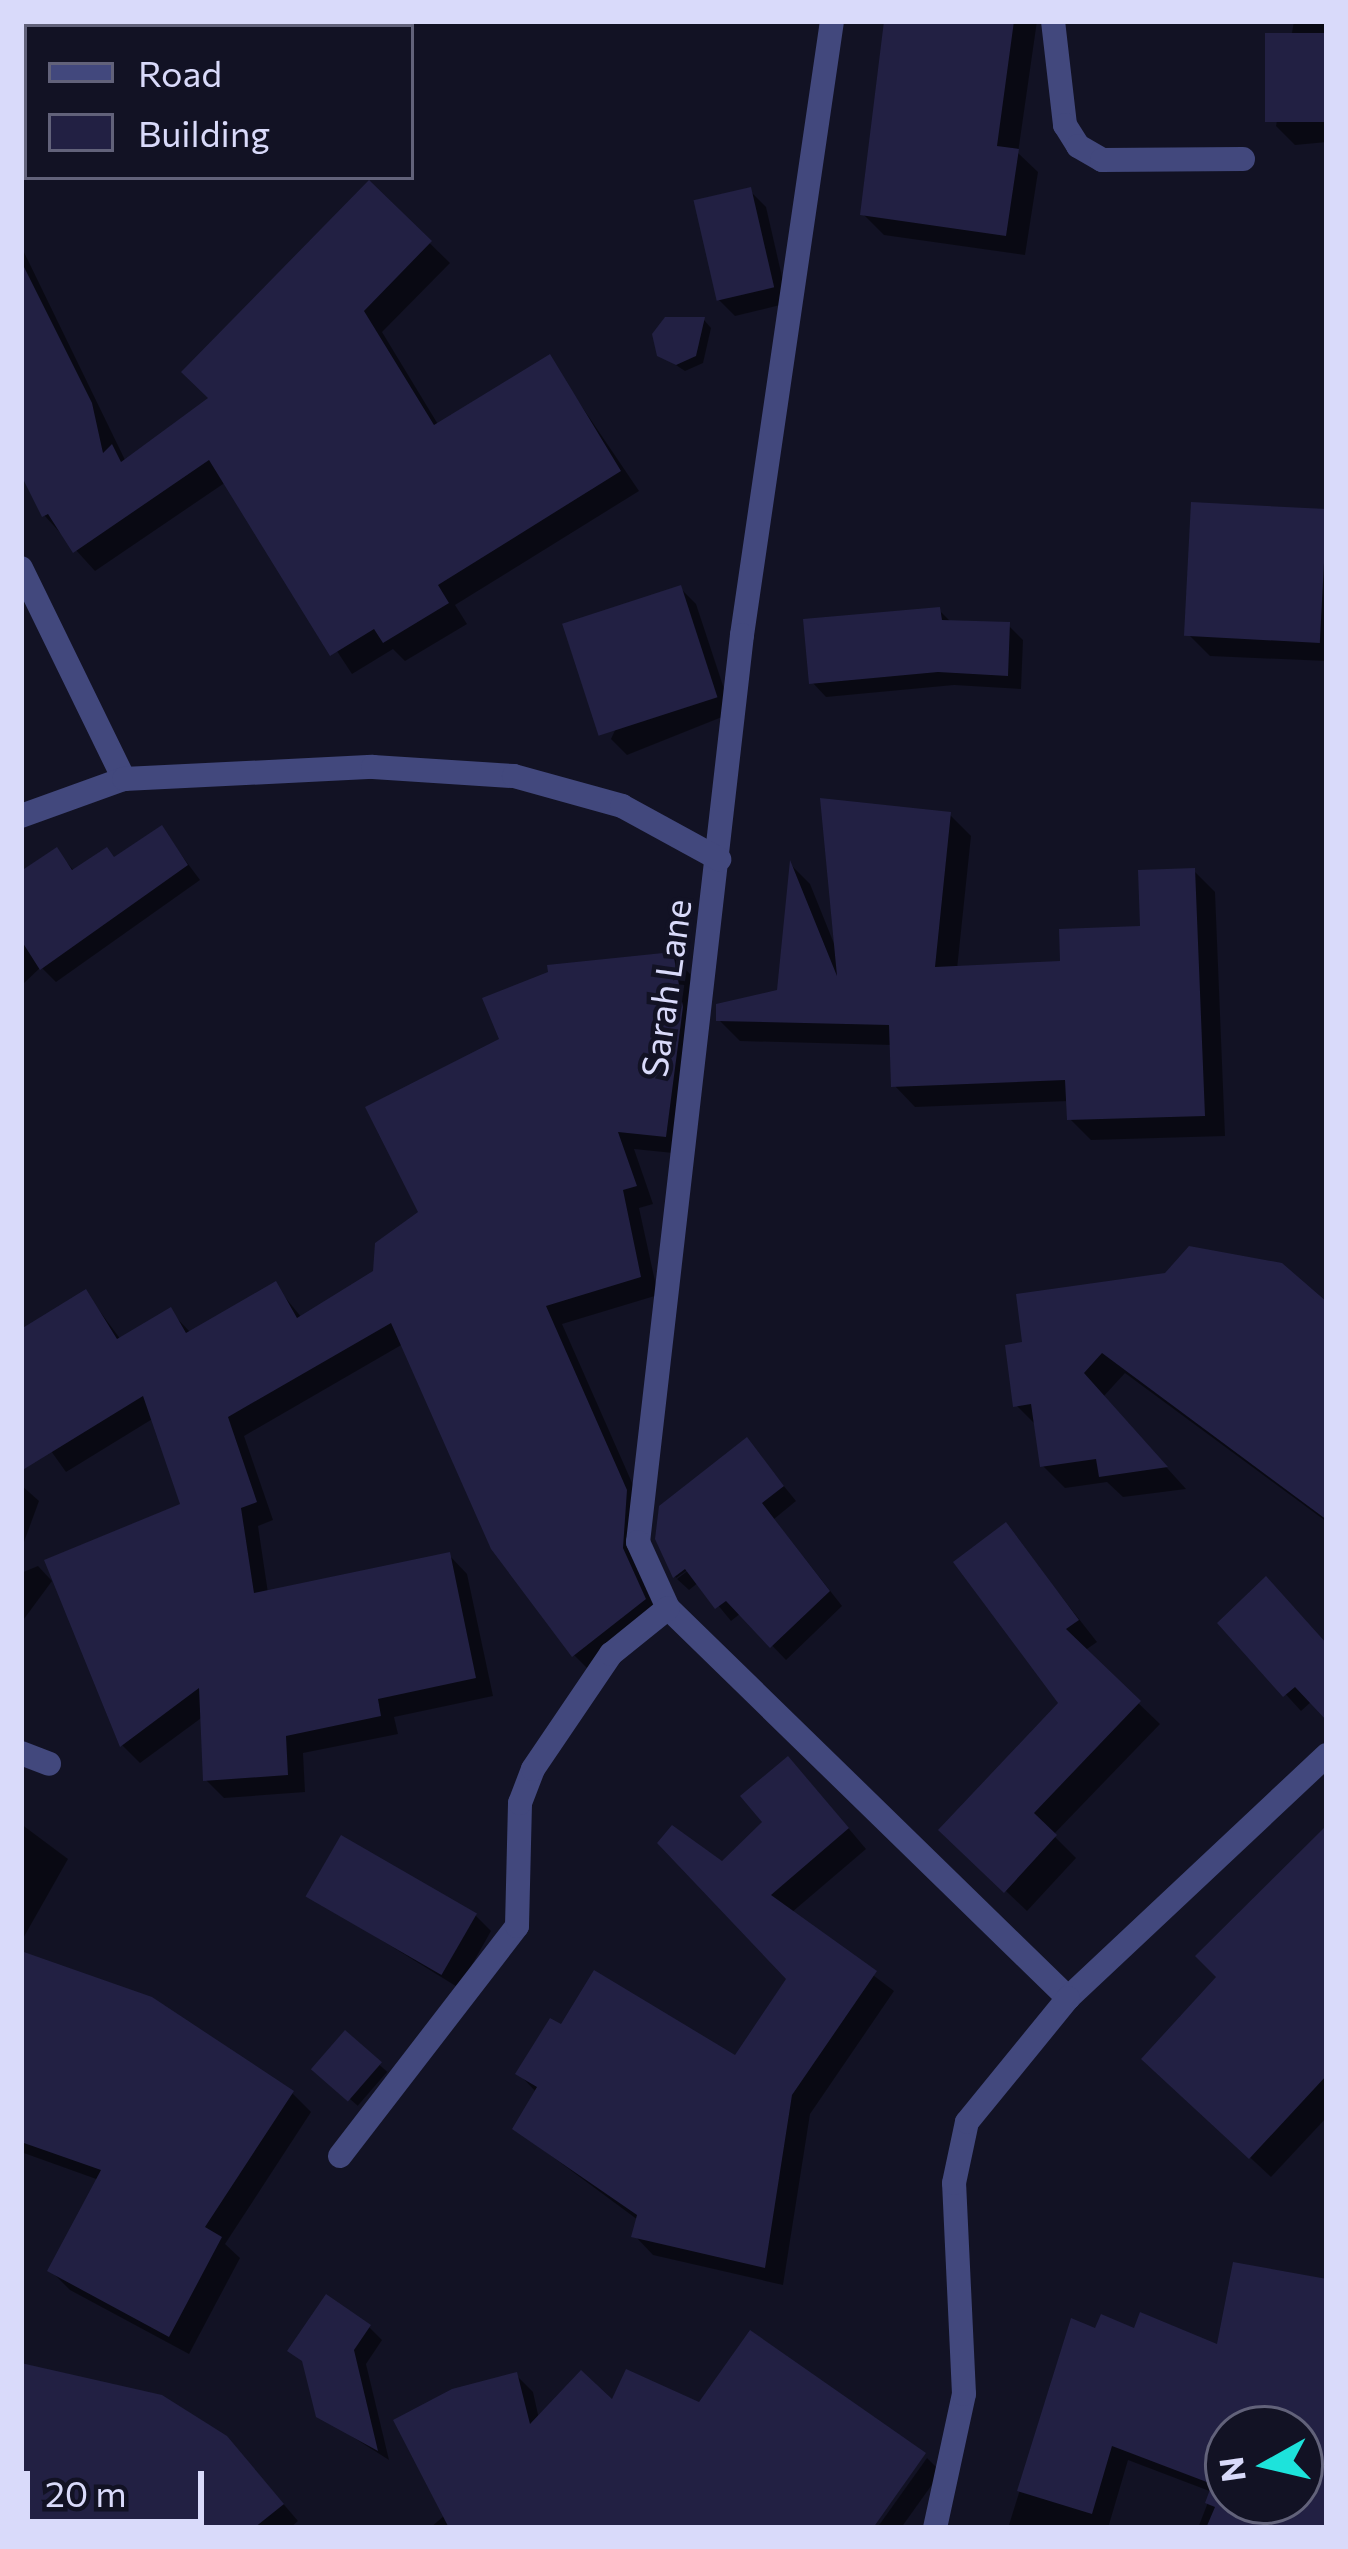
<!DOCTYPE html>
<style>
body{margin:0}
#map{position:relative;width:1348px;height:2549px;overflow:hidden;background:#121224;font-family:Commissioner,sans-serif}
div>[style]{position:absolute}
.shadow>*{inset:0;background:#0007;transform-origin:0 0}
.building>*{inset:0;background:#222043;transform-origin:0 0}
.lane>*{height:24px;margin:-12px;padding:0 12px;transform-origin:12px;border-radius:12px;background:#42487d}
.street>*{height:24px;margin:-12px;padding:0 12px;transform-origin:12px;border-radius:12px;background:#42487d}
span{translate:-50% -50%;white-space:nowrap;text-align:center;line-height:1.15;-webkit-text-stroke:9px #121224;paint-order:stroke}
.street-label{font-size:36px;color:#d9dafa}
.frame{position:absolute;inset:0;border:24px solid #d9dafa;pointer-events:none}
.legend{position:absolute;left:24px;top:24px;width:390px;height:156px;box-sizing:border-box;background:#121224;border:3px solid #62627a;margin:0;padding:15px 21px;list-style:none;font-size:36px;color:#d9dafa}
.legend li{display:flex;align-items:center;gap:24px;height:60px}
.legend b{width:60px;border:3px solid #62627a}
.north{position:absolute;left:1204px;top:2405px;width:120px;height:120px;box-sizing:border-box;background:#121224;border:3px solid #62627a;border-radius:50%;rotate:262deg;font-size:33px;font-weight:700;line-height:48px;text-align:center;color:#d9dafa}
.north::after{content:'';display:block;margin:auto;width:42px;height:54px;background:#1de3db;clip-path:polygon(50% 0,100% 100%,50% 72%,0 100%)}
.scale{position:absolute;left:24px;top:2471px;width:180px;height:54px;box-sizing:border-box;border:6px solid #d9dafa;border-top:0;padding-left:15px;font-size:36px;line-height:42px;white-space:nowrap;color:#d9dafa;-webkit-text-stroke:9px #121224;paint-order:stroke}
</style>
<div id="map">
<div class="shadow">
<i style="clip-path:polygon(21px 21px,27px 40px,21px 47px)"></i>
<i style="clip-path:polygon(888px 21px,1037px 21px,1018px 153px,1038px 172px,1025px 255px,884px 235px,863px 214px)"></i>
<i style="clip-path:polygon(1294px 21px,1327px 21px,1327px 142px,1295px 145px,1276px 126px)"></i>
<i style="clip-path:polygon(369px 184px,450px 263px,382px 332px,439px 426px,549px 358px,639px 491px,455px 605px,467px 624px,405px 661px,393px 649px,352px 674px,226px 482px,95px 571px,44px 515px,21px 468px,21px 246px,126px 462px,212px 399px)"></i>
<i style="clip-path:polygon(750px 191px,766px 207px,788px 303px,735px 316px,719px 300px)"></i>
<i style="clip-path:polygon(704px 320px,711px 328px,703px 363px,685px 371px,659px 354px)"></i>
<i style="clip-path:polygon(1327px 511px,1327px 661px,1210px 656px,1189px 635px)"></i>
<i style="clip-path:polygon(680px 588px,696px 604px,732px 713px,627px 755px,611px 739px)"></i>
<i style="clip-path:polygon(939px 610px,953px 624px,1008px 625px,1023px 640px,1021px 689px,954px 685px,826px 697px,812px 682px)"></i>
<i style="clip-path:polygon(950px 815px,971px 836px,957px 969px,1064px 964px,1143px 928px,1194px 871px,1215px 892px,1225px 1136px,1091px 1140px,1070px 1119px,1069px 1101px,915px 1107px,894px 1085px,892px 1045px,740px 1041px,719px 1020px,780px 992px,792px 866px,810px 884px,835px 946px)"></i>
<i style="clip-path:polygon(162px 829px,200px 880px,56px 982px,41px 967px,21px 986px,21px 875px,57px 851px,75px 872px,115px 860px)"></i>
<i style="clip-path:polygon(672px 955px,690px 974px,700px 1027px,683px 1154px,634px 1149px,653px 1204px,639px 1208px,658px 1295px,562px 1324px,644px 1510px,662px 1618px,592px 1673px,574px 1655px,403px 1344px,244px 1436px,273px 1520px,258px 1526px,268px 1593px,449px 1555px,467px 1574px,493px 1696px,394px 1717px,398px 1734px,303px 1753px,305px 1792px,224px 1798px,206px 1780px,204px 1716px,140px 1763px,122px 1745px,184px 1506px,154px 1418px,66px 1472px,21px 1409px,21px 1386px,87px 1294px,121px 1340px,170px 1311px,191px 1333px,275px 1285px,302px 1318px,376px 1273px,421px 1212px)"></i>
<i style="clip-path:polygon(1327px 1306px,1327px 1522px,1125px 1373px,1103px 1397px,1186px 1489px,1123px 1497px,1107px 1482px,1065px 1488px,1043px 1466px,1037px 1426px,1016px 1405px,1008px 1348px)"></i>
<i style="clip-path:polygon(747px 1441px,796px 1501px,774px 1519px,842px 1606px,786px 1660px,741px 1613px,731px 1621px,699px 1582px,689px 1590px,677px 1579px,699px 1562px,676px 1578px,658px 1539px)"></i>
<i style="clip-path:polygon(21px 1485px,39px 1501px,21px 1550px)"></i>
<i style="clip-path:polygon(1006px 1526px,1097px 1642px,1084px 1651px,1160px 1724px,1053px 1835px,1076px 1858px,1027px 1911px,942px 1830px,1062px 1703px)"></i>
<i style="clip-path:polygon(38px 1566px,52px 1581px,21px 1623px,21px 1573px)"></i>
<i style="clip-path:polygon(1221px 1623px,1327px 1646px,1327px 1716px,1312px 1701px,1301px 1711px)"></i>
<i style="clip-path:polygon(806px 1778px,866px 1849px,791px 1913px,894px 1991px,810px 2114px,783px 2285px,653px 2255px,635px 2236px,638px 2220px,515px 2129px,537px 2093px,519px 2074px,562px 2028px,736px 2059px,790px 1979px,722px 1865px)"></i>
<i style="clip-path:polygon(21px 1824px,68px 1859px,21px 1942px)"></i>
<i style="clip-path:polygon(1327px 1829px,1327px 2117px,1271px 2177px,1166px 2079px,1220px 1977px)"></i>
<i style="clip-path:polygon(310px 1896px,475px 1915px,491px 1931px,459px 1988px)"></i>
<i style="clip-path:polygon(21px 1954px,292px 2093px,311px 2112px,225px 2244px,240px 2258px,189px 2354px,70px 2290px,51px 2271px,138px 2194px,21px 2152px)"></i>
<i style="left:345px;top:2035px;width:56px;height:45px;rotate:41deg"></i>
<i style="clip-path:polygon(1327px 2309px,1327px 2528px,1198px 2528px,1212px 2492px,1128px 2460px,1108px 2528px,1008px 2528px,1072px 2323px,1252px 2429px,1228px 2429px,1228px 2501px,1300px 2501px,1300px 2429px,1276px 2429px)"></i>
<i style="clip-path:polygon(369px 2327px,382px 2340px,366px 2364px,389px 2460px,318px 2415px,306px 2365px)"></i>
<i style="clip-path:polygon(21px 2366px,243px 2457px,298px 2521px,290px 2528px,21px 2528px)"></i>
<i style="clip-path:polygon(516px 2375px,533px 2392px,539px 2419px,613px 2404px,869px 2528px,430px 2528px,445px 2515px)"></i>
<i style="clip-path:polygon(927px 2458px,941px 2472px,901px 2528px,877px 2528px)"></i>
</div>
<div class="building">
<i style="clip-path:polygon(884px 21px,1014px 21px,997px 146px,1019px 149px,1006px 236px,860px 215px)"></i>
<i style="left:1327px;top:33px;width:89px;height:62px;rotate:90deg"></i>
<i style="clip-path:polygon(369px 180px,432px 241px,364px 311px,434px 425px,550px 354px,621px 471px,438px 585px,449px 603px,383px 643px,374px 629px,330px 656px,209px 460px,73px 553px,48px 514px,42px 517px,21px 475px,21px 261px,92px 403px,103px 453px,112px 444px,121px 462px,208px 398px,181px 372px)"></i>
<i style="left:751px;top:187px;width:103px;height:59px;rotate:77deg"></i>
<i style="clip-path:polygon(665px 317px,705px 317px,696px 356px,676px 365px,657px 356px,652px 334px)"></i>
<i style="left:1191px;top:502px;width:136px;height:134px;rotate:3deg"></i>
<i style="left:681px;top:585px;width:118px;height:125px;rotate:72deg"></i>
<i style="clip-path:polygon(940px 607px,942px 620px,1010px 622px,1008px 676px,938px 672px,809px 684px,803px 619px)"></i>
<i style="clip-path:polygon(820px 798px,951px 812px,935px 967px,1060px 961px,1059px 929px,1140px 926px,1138px 870px,1195px 868px,1205px 1116px,1067px 1120px,1065px 1080px,891px 1087px,889px 1025px,716px 1021px,716px 1004px,777px 990px,790px 860px,837px 976px)"></i>
<i style="clip-path:polygon(162px 825px,188px 865px,40px 970px,21px 940px,21px 871px,57px 847px,72px 870px,107px 847px,114px 857px)"></i>
<i style="clip-path:polygon(673px 952px,683px 1007px,666px 1137px,618px 1132px,637px 1186px,623px 1190px,641px 1277px,546px 1306px,627px 1490px,623px 1548px,646px 1599px,572px 1657px,491px 1549px,391px 1323px,228px 1417px,257px 1502px,241px 1508px,254px 1593px,450px 1552px,476px 1678px,378px 1699px,381px 1716px,286px 1736px,288px 1775px,203px 1781px,199px 1688px,120px 1747px,44px 1560px,180px 1504px,143px 1396px,21px 1471px,21px 1329px,86px 1289px,117px 1339px,171px 1307px,186px 1333px,276px 1281px,297px 1318px,373px 1271px,375px 1243px,418px 1212px,365px 1107px,499px 1039px,482px 998px,548px 972px,547px 965px)"></i>
<i style="clip-path:polygon(1189px 1246px,1282px 1263px,1327px 1302px,1327px 1520px,1102px 1353px,1084px 1373px,1168px 1467px,1099px 1477px,1096px 1459px,1040px 1467px,1031px 1404px,1013px 1407px,1005px 1345px,1022px 1342px,1016px 1294px,1165px 1273px)"></i>
<i style="clip-path:polygon(747px 1437px,784px 1486px,762px 1503px,830px 1591px,770px 1648px,726px 1601px,715px 1609px,685px 1569px,673px 1578px,655px 1539px,659px 1506px)"></i>
<i style="clip-path:polygon(1006px 1522px,1079px 1620px,1066px 1629px,1141px 1701px,1034px 1813px,1057px 1835px,1004px 1893px,938px 1830px,1058px 1703px,953px 1562px)"></i>
<i style="clip-path:polygon(1266px 1576px,1327px 1644px,1327px 1721px,1295px 1687px,1283px 1697px,1217px 1623px)"></i>
<i style="clip-path:polygon(788px 1756px,849px 1828px,771px 1895px,877px 1971px,792px 2095px,765px 2268px,631px 2237px,637px 2215px,512px 2129px,537px 2087px,515px 2074px,550px 2018px,561px 2024px,594px 1970px,735px 2055px,786px 1979px,657px 1843px,672px 1825px,722px 1861px,762px 1822px,740px 1796px)"></i>
<i style="clip-path:polygon(1327px 1825px,1327px 2075px,1249px 2159px,1141px 2059px,1216px 1977px,1195px 1956px)"></i>
<i style="left:341px;top:1835px;width:157px;height:71px;rotate:30deg"></i>
<i style="clip-path:polygon(21px 1951px,152px 1997px,294px 2091px,205px 2227px,222px 2237px,169px 2337px,47px 2271px,101px 2170px,21px 2142px)"></i>
<i style="left:345px;top:2030px;width:49px;height:52px;rotate:41deg"></i>
<i style="clip-path:polygon(evenodd,1233px 2262px,1327px 2279px,1327px 2528px,1206px 2528px,1215px 2507px,1205px 2503px,1212px 2484px,1112px 2446px,1092px 2514px,1017px 2491px,1071px 2318px,1095px 2328px,1101px 2314px,1134px 2328px,1140px 2312px,1217px 2344px,1233px 2262px,1228px 2429px,1300px 2429px,1300px 2501px,1228px 2501px,1228px 2429px)"></i>
<i style="clip-path:polygon(326px 2294px,371px 2325px,354px 2350px,378px 2451px,316px 2417px,302px 2361px,287px 2351px)"></i>
<i style="clip-path:polygon(750px 2330px,926px 2453px,873px 2528px,449px 2528px,393px 2420px,452px 2389px,517px 2372px,530px 2424px,581px 2370px,612px 2399px,626px 2369px,699px 2402px)"></i>
<i style="clip-path:polygon(21px 2363px,162px 2395px,227px 2436px,284px 2504px,254px 2528px,21px 2528px)"></i>
</div>
<div class="lane">
<i style="left:21px;top:568px;width:235px;rotate:64deg"></i>
</div>
<div class="street">
<i style="left:832px;top:21px;width:621px;rotate:98.34deg"></i>
<i style="left:742px;top:635px;width:913px;rotate:96.54deg"></i>
<i style="left:638px;top:1542px;width:72px;rotate:65.6deg"></i>
<i style="left:668px;top:1608px;width:559px;rotate:44.27deg"></i>
<i style="left:1068px;top:1998px;width:355px;rotate:-43.2deg"></i>
<i style="left:1053px;top:21px;width:105px;rotate:83.4deg"></i>
<i style="left:1065px;top:125px;width:25px;rotate:58deg"></i>
<i style="left:1078px;top:146px;width:28px;rotate:30deg"></i>
<i style="left:1102px;top:160px;width:141px;rotate:-0.4deg"></i>
<i style="left:21px;top:816px;width:109px;rotate:-19.8deg"></i>
<i style="left:124px;top:779px;width:249px;rotate:-2.8deg"></i>
<i style="left:373px;top:767px;width:141px;rotate:3.7deg"></i>
<i style="left:514px;top:776px;width:112px;rotate:15.5deg"></i>
<i style="left:622px;top:806px;width:111px;rotate:28.7deg"></i>
<i style="left:21px;top:1753px;width:30px;rotate:21deg"></i>
<i style="left:340px;top:2156px;width:290px;rotate:-52.4deg"></i>
<i style="left:517px;top:1926px;width:123px;rotate:-88.6deg"></i>
<i style="left:520px;top:1803px;width:36px;rotate:-69deg"></i>
<i style="left:533px;top:1769px;width:139px;rotate:-55.9deg"></i>
<i style="left:611px;top:1654px;width:73px;rotate:-38.9deg"></i>
<i style="left:935px;top:2528px;width:137px;rotate:-77.8deg"></i>
<i style="left:964px;top:2394px;width:211px;rotate:-92.7deg"></i>
<i style="left:954px;top:2183px;width:62px;rotate:-78deg"></i>
<i style="left:967px;top:2122px;width:160px;rotate:-50.8deg"></i>
</div>
<div class="street-label">
<span style="left:665px;top:988px;rotate:-82deg">Sarah Lane</span>
</div>
<div class="frame"></div>
<ul class="legend">
<li><b style="height:15px;background:#42487d"></b>Road</li>
<li><b style="height:33px;background:#222043"></b>Building</li>
</ul>
<div class="north">N</div>
<div class="scale">20 m</div>
</div>
